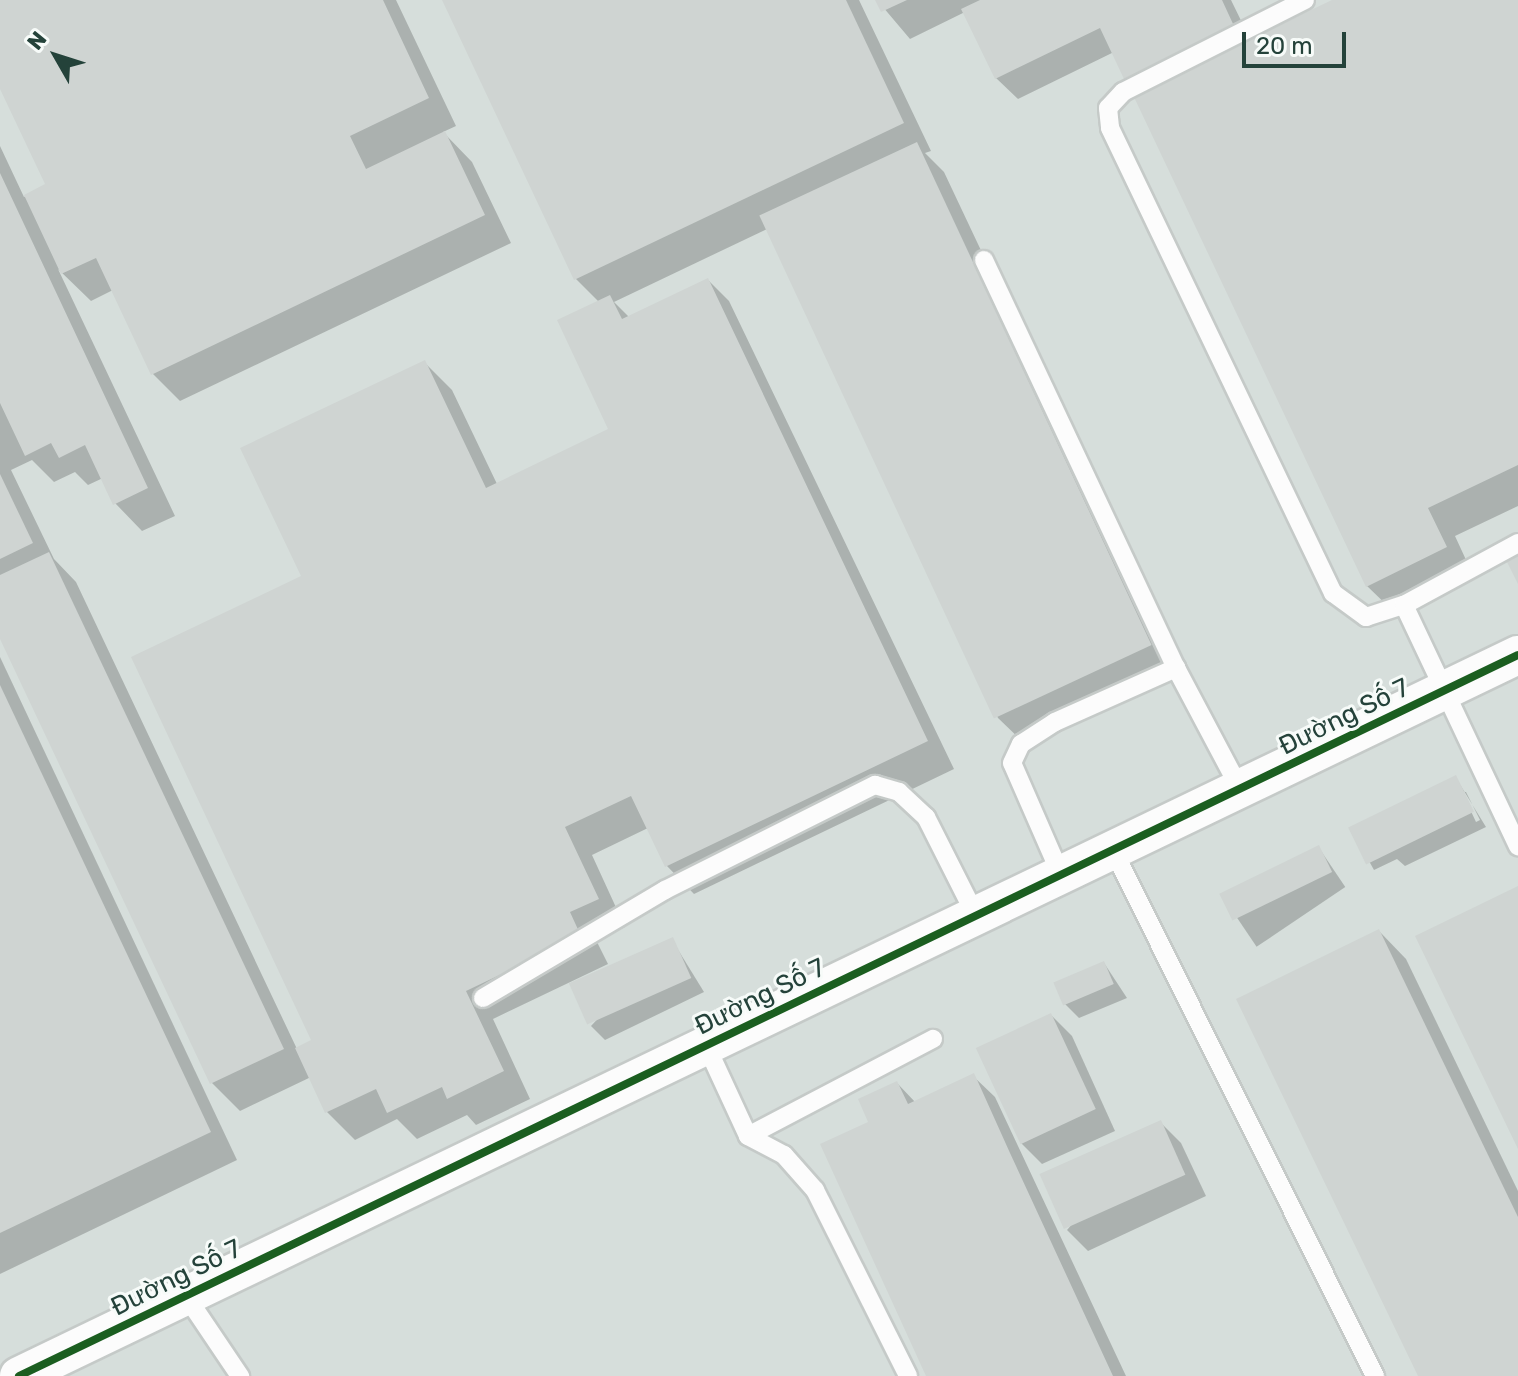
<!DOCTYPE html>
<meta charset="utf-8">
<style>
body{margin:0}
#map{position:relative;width:1518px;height:1376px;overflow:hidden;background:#e8edeb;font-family:Rubik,sans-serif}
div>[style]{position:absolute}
.built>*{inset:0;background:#d6dedb;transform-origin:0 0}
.shadow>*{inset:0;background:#0003;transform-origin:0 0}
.building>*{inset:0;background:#cfd4d2;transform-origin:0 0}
.roads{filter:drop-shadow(2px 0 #c5cac8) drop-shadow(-2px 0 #c5cac8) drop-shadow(0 2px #c5cac8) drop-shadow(0 -2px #c5cac8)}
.lane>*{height:18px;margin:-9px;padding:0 9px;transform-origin:9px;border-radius:9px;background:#fcfcfc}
.street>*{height:38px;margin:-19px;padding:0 19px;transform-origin:19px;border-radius:19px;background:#fcfcfc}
.cycleway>*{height:8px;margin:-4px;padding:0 4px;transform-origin:4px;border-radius:4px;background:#1b5e20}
span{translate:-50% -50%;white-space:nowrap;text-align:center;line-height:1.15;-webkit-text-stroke:6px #f7fbf9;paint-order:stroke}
.street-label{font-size:26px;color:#24423a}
.north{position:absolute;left:16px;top:16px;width:80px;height:80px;-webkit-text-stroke:6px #f7fbf9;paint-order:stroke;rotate:309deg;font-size:22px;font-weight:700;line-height:32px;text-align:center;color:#24423a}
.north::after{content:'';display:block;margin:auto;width:28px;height:36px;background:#24423a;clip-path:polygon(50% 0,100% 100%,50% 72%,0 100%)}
.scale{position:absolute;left:1242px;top:32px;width:104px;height:36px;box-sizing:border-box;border:4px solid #24423a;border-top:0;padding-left:10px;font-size:24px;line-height:28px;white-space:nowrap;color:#24423a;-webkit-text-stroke:6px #f7fbf9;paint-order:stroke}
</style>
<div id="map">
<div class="built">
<i style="left:0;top:0;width:1518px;height:1376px"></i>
</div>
<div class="shadow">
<i style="clip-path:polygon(0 0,396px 0,456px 126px,443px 132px,472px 162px,511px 243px,180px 401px,153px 374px,113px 290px,91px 301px,58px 269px,175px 516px,142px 531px,115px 503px,103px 478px,88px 485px,75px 472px,54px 482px,32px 460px,11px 470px,54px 559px,76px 582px,297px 1049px,314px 1041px,303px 577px,425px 363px,452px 390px,497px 484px,612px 429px,599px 302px,576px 279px,444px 0,859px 0,931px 151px,925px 153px,944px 172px,1180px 672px,1026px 745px,998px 718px,767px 229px,614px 302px,630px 318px,708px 280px,729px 301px,954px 769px,694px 894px,667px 866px,648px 828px,592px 855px,625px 927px,596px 940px,608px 964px,493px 1019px,530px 1099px,476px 1125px,467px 1115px,417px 1139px,397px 1119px,355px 1140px,327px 1112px,311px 1077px,240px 1111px,212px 1083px,0 634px,0 146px,24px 197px,48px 185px,0 84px)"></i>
<i style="clip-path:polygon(877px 0,1231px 0,1251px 41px,1336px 0,1518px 0,1518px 506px,1455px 536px,1473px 575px,1395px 613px,1367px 586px,1142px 93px,1114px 52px,1018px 99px,996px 78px,965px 12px,910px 39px)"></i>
<i style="clip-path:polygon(0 657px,237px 1160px,0 1274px)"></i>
<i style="clip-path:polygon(evenodd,1456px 778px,1486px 827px,1405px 866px,1397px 859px,1374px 870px,1351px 829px,1456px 778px,1462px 792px,1466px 792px,1480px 820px,1476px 822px,1462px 792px)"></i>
<i style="left:1319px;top:848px;width:47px;height:107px;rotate:56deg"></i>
<i style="clip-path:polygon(1379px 931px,1406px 959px,1518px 1191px,1518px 1376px,1420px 1376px)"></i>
<i style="clip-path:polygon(672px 940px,704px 992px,605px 1040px,591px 1026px)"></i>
<i style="clip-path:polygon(1104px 963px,1127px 998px,1079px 1018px,1065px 1004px)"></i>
<i style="clip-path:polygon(1051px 1015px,1072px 1036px,1115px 1131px,1042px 1164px,1021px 1143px)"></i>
<i style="clip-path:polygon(973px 1076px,995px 1097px,1126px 1376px,928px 1376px,871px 1123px,897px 1083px,916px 1103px)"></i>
<i style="clip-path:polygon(1160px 1122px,1181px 1143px,1206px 1196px,1088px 1251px,1067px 1230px)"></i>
</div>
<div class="building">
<i style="clip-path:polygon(0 0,383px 0,429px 98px,350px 136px,366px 169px,445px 131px,485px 215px,151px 375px,96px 258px,61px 274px,24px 195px,45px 184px,0 89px)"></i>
<i style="clip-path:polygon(442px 0,846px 0,904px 123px,574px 280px)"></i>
<i style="clip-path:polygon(875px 0,907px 0,881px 12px)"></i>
<i style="clip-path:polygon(980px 0,1222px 0,1234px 26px,1124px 79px,1100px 28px,995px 79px,961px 9px)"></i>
<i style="clip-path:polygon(1332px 0,1518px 0,1518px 465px,1428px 508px,1447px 547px,1366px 587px,1133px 95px)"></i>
<i style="left:917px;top:142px;width:555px;height:174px;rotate:65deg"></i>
<i style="clip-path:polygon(0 173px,148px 488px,113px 505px,85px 445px,59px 458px,51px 443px,25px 456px,0 403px)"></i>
<i style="clip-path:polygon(708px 278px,928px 741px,665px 867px,631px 796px,565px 827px,599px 899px,570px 912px,581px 936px,466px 991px,504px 1071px,447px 1099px,442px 1087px,387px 1113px,376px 1089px,325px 1113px,295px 1048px,311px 1040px,131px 657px,301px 576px,240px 448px,425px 360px,486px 488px,608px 429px,557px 320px,610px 295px,622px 319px)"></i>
<i style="clip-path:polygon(0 474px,33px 543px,0 559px)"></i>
<i style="clip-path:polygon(49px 552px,284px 1049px,210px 1084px,0 639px,0 575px)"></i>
<i style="clip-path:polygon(1518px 552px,1518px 584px,1505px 558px)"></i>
<i style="clip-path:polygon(0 685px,211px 1132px,0 1233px)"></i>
<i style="left:1456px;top:775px;width:41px;height:120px;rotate:64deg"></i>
<i style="left:1319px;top:845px;width:30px;height:111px;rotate:64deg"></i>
<i style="clip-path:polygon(1518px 886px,1518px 1149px,1415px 936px)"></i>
<i style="clip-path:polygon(1379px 929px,1518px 1217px,1518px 1376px,1418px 1376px,1236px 999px)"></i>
<i style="left:673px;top:937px;width:45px;height:114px;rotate:66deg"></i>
<i style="left:1104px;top:961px;width:25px;height:55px;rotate:67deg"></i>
<i style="left:1051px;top:1013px;width:106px;height:83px;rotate:65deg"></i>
<i style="clip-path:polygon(974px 1073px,1010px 1153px,1113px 1376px,926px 1376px,820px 1144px,868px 1122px,858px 1099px,897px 1081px,908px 1104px)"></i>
<i style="left:1161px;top:1120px;width:60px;height:133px;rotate:66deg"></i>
</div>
<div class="roads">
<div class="lane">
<i style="left:1305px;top:0;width:204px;rotate:153.2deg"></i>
<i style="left:1123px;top:92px;width:22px;rotate:133deg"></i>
<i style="left:1108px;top:108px;width:20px;rotate:84deg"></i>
<i style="left:1110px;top:128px;width:516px;rotate:64.38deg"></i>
<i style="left:1333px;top:593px;width:41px;rotate:36deg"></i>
<i style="left:1366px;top:617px;width:40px;rotate:-18deg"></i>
<i style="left:1404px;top:605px;width:267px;rotate:64.7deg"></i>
<i style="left:984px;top:260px;width:451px;rotate:64.8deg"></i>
<i style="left:1404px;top:605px;width:130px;rotate:-28.5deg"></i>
<i style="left:1113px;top:850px;width:588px;rotate:63.52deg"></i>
<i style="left:1061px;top:875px;width:122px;rotate:-113.6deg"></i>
<i style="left:1012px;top:763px;width:21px;rotate:-65deg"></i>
<i style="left:1021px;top:744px;width:40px;rotate:-32.9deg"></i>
<i style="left:1055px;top:722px;width:133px;rotate:-24.1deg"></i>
<i style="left:1176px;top:668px;width:137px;rotate:62.1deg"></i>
<i style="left:483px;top:998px;width:212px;rotate:-30.7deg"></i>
<i style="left:665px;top:890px;width:235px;rotate:-26.6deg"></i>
<i style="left:875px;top:785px;width:25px;rotate:16deg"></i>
<i style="left:899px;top:792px;width:37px;rotate:43deg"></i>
<i style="left:926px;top:817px;width:111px;rotate:63.2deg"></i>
<i style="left:706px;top:1045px;width:100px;rotate:65.2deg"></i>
<i style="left:748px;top:1136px;width:41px;rotate:27.8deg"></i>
<i style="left:784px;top:1155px;width:47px;rotate:48.5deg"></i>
<i style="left:815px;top:1190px;width:208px;rotate:63.4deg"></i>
<i style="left:748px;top:1136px;width:209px;rotate:-27.7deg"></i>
<i style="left:186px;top:1296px;width:97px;rotate:56deg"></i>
</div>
<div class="street">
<i style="left:19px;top:1376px;width:1663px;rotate:-25.69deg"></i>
</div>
</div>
<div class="cycleway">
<i style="left:19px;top:1376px;width:1663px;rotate:-25.69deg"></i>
</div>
<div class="street-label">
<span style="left:1344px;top:717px;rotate:-26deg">Đường Số 7</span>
<span style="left:760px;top:997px;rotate:-26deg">Đường Số 7</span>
<span style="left:176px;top:1278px;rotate:-26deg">Đường Số 7</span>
</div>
<div class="north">N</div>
<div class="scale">20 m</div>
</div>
